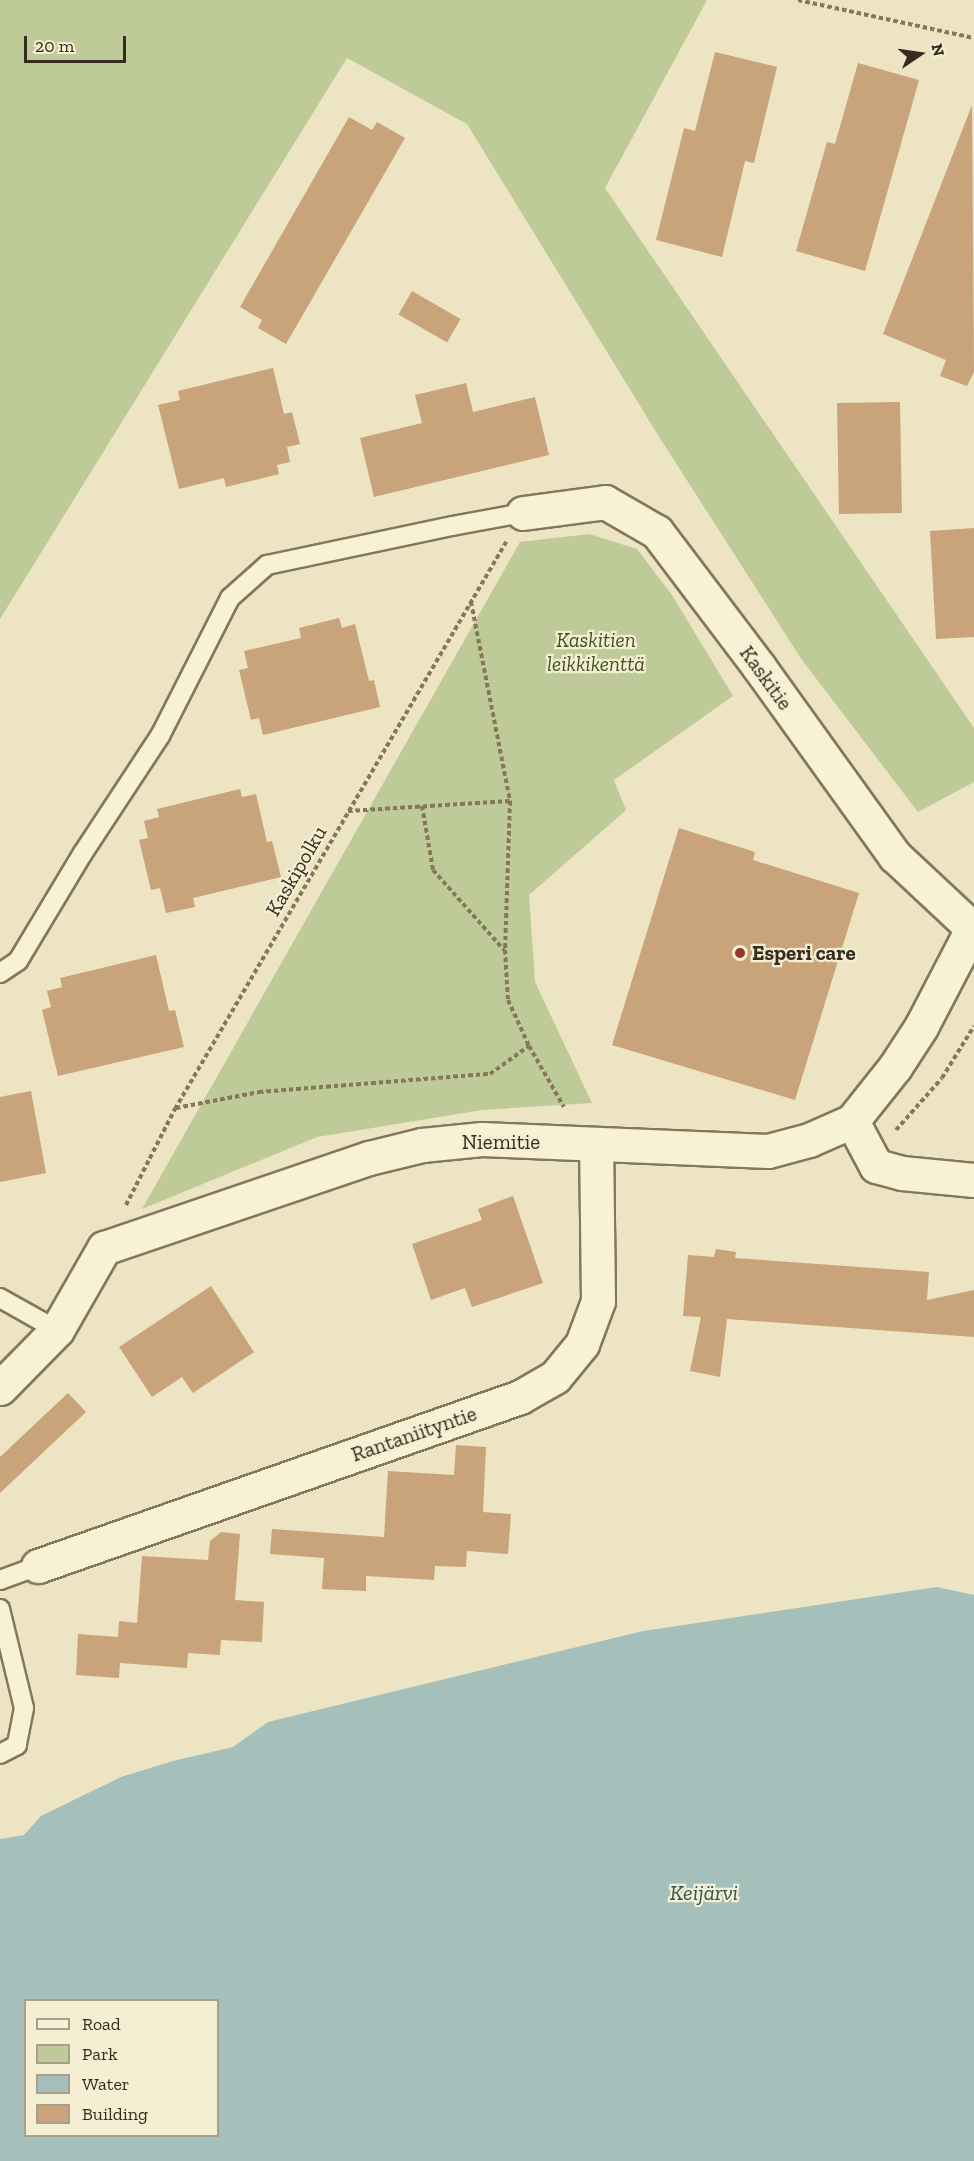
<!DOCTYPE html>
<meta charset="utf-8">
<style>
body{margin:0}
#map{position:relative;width:974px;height:2161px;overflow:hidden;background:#ece4c3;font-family:"Zilla Slab",serif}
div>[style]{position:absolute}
.green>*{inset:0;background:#beca97}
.water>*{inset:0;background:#a5bfba}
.building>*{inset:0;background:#c9a37a;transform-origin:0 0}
.path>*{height:4px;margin-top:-2px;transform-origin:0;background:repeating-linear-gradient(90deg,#86765a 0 4.5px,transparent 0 7.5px)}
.roads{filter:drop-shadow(2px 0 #86765a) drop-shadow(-2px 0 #86765a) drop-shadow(0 2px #86765a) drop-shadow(0 -2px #86765a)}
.lane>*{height:18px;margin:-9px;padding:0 9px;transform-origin:9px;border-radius:9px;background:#f7f1d5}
.street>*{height:33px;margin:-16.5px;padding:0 16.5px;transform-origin:16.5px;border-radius:16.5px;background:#f7f1d5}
.dots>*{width:16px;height:16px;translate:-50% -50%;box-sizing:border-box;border:3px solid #f4eed2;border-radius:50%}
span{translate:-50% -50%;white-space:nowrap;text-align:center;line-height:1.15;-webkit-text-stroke:4.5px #f4eed2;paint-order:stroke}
.park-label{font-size:21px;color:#425225;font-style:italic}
.street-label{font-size:21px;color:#362c1e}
.poi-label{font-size:21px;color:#362c1e;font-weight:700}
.left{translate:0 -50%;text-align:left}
.water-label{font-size:22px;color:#2e5355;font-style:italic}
.legend{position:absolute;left:24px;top:1999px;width:195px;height:138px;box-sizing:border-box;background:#f4eed2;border:2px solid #a8a08a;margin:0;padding:8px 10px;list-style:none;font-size:18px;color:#362c1e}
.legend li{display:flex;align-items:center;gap:12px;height:30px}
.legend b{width:30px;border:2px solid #a8a08a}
.north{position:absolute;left:890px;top:24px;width:60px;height:60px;-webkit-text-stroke:4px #f4eed2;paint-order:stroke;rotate:77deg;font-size:16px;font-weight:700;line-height:24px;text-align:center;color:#362c1e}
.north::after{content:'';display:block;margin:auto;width:21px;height:27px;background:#362c1e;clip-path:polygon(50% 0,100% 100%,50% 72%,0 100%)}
.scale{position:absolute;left:24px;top:36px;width:102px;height:27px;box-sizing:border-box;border:3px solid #362c1e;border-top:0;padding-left:8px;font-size:18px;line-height:21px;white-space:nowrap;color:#362c1e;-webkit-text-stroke:4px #f4eed2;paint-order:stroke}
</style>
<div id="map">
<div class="green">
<i style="clip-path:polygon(0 0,707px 0,605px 188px,974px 728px,974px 782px,918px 812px,802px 660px,658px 435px,467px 124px,347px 58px,0 619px)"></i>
<i style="clip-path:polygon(589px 534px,637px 549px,672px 595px,733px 696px,614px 780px,626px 810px,529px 895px,535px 982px,592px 1103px,482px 1110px,317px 1137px,142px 1209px,520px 542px)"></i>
</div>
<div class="water">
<i style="clip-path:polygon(evenodd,937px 1587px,974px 1595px,974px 2161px,0 2161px,0 1839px,24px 1835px,41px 1816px,121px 1777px,173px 1761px,233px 1747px,268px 1722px,643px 1631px,937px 1587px,26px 2000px,218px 2000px,218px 2136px,26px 2136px,26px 2000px)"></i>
</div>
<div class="building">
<i style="clip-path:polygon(715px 52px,777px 67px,754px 163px,745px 161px,722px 257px,656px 240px,684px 128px,695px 131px)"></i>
<i style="clip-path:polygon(858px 63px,919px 80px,865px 271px,796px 251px,827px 142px,835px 144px)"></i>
<i style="clip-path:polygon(972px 105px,974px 372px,967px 386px,940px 376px,946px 360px,883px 334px)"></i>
<i style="clip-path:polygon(349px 117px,372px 130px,377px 122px,405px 138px,286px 344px,258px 328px,262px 320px,240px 307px)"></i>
<i style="left:412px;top:291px;width:56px;height:27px;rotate:30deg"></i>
<i style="clip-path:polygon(273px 368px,284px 414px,292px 412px,300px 444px,287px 447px,290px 462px,277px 465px,279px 474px,226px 487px,224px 478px,179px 489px,158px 405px,180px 400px,178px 391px)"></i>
<i style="clip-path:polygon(466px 383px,473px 412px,535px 397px,549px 455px,374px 497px,360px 438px,422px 423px,415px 395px)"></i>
<i style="left:900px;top:402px;width:111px;height:63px;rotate:89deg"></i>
<i style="clip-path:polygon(974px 528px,974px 637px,936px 639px,930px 531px)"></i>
<i style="clip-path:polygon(339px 618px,342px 628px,355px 624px,369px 681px,374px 680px,380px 707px,263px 735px,259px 718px,251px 720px,239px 670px,248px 668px,244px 651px,301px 638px,299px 628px)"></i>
<i style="clip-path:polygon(240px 789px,242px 797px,256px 794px,267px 842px,272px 841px,281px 877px,193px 898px,195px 907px,166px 913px,160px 888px,151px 890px,139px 840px,148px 838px,144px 821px,159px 817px,157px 809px)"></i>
<i style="clip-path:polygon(679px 828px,755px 852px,753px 860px,859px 893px,795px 1100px,612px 1045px)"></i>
<i style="clip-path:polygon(156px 955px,169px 1011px,175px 1010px,184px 1047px,58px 1076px,42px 1010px,51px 1007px,47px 991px,62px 987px,60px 978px)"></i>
<i style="clip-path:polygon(31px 1091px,46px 1173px,0 1182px,0 1097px)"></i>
<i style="clip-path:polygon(513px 1196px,543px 1283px,472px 1307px,465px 1288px,431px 1300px,412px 1244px,482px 1220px,478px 1209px)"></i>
<i style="clip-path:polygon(716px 1249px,736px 1252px,735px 1258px,929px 1272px,927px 1300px,974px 1290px,974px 1337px,727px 1319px,720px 1377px,690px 1371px,701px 1317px,683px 1316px,688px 1255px,714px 1257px)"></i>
<i style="clip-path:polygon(211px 1286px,254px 1352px,193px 1393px,182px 1377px,152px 1397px,119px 1347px)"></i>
<i style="clip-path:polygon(68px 1393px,86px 1412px,0 1493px,0 1457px)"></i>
<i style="clip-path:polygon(456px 1445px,486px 1447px,483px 1512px,511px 1514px,508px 1554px,467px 1551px,466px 1567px,435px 1566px,434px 1580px,366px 1576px,366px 1591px,322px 1589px,324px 1558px,270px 1554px,272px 1529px,384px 1537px,388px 1471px,454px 1475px)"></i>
<i style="clip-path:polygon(221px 1532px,240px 1534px,235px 1600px,264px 1602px,262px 1642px,221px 1640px,220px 1655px,188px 1653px,187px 1668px,120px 1663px,119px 1678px,76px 1675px,78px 1634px,118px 1637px,119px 1621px,137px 1623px,142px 1556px,208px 1560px,210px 1541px)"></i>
</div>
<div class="path">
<i style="left:798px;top:0;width:180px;rotate:12.2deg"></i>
<i style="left:471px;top:602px;width:203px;rotate:78.9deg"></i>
<i style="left:510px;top:801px;width:149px;rotate:91.9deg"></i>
<i style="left:505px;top:950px;width:50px;rotate:86.6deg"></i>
<i style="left:508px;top:1000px;width:51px;rotate:65.5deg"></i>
<i style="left:529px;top:1046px;width:70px;rotate:60.2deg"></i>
<i style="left:422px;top:806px;width:65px;rotate:80.2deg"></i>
<i style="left:433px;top:870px;width:107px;rotate:48.4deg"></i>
<i style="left:348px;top:811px;width:162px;rotate:-3.5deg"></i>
<i style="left:176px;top:1108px;width:85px;rotate:-10.9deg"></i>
<i style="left:259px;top:1092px;width:232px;rotate:-4.5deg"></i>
<i style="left:490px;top:1074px;width:48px;rotate:-35.7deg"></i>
<i style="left:896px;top:1130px;width:69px;rotate:-48.5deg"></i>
<i style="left:942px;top:1078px;width:61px;rotate:-58.4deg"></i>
<i style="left:126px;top:1205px;width:108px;rotate:-63deg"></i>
<i style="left:175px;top:1109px;width:657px;rotate:-59.72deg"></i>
</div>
<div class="roads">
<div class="lane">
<i style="left:0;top:973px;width:22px;rotate:-34deg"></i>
<i style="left:18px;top:961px;width:126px;rotate:-59deg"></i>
<i style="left:83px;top:853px;width:140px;rotate:-56.7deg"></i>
<i style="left:160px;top:736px;width:155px;rotate:-63.1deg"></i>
<i style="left:230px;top:598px;width:50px;rotate:-41.7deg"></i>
<i style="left:267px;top:565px;width:189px;rotate:-11.9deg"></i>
<i style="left:452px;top:526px;width:72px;rotate:-10.4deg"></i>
<i style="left:0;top:1298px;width:65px;rotate:29.3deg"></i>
<i style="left:0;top:1580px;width:40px;rotate:-20.2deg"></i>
<i style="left:0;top:1609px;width:102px;rotate:76.4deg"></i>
<i style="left:24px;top:1708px;width:38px;rotate:101deg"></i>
<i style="left:17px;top:1745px;width:19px;rotate:152deg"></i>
</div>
<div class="street">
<i style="left:523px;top:513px;width:83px;rotate:-7.6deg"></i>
<i style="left:605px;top:502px;width:60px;rotate:30deg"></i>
<i style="left:657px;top:532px;width:169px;rotate:52.9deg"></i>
<i style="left:759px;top:667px;width:233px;rotate:54.3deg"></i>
<i style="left:895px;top:856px;width:105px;rotate:43.1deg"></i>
<i style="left:852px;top:1121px;width:51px;rotate:61.9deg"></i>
<i style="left:876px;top:1166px;width:27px;rotate:15deg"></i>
<i style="left:902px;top:1173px;width:72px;rotate:5.6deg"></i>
<i style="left:0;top:1388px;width:81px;rotate:-45.5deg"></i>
<i style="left:57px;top:1330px;width:95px;rotate:-60.2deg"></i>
<i style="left:104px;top:1248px;width:280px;rotate:-18.8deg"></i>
<i style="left:369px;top:1158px;width:55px;rotate:-13.8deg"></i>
<i style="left:422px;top:1145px;width:60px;rotate:-5.7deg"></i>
<i style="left:482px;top:1139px;width:286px;rotate:2.4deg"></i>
<i style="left:768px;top:1151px;width:42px;rotate:-15deg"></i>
<i style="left:809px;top:1140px;width:47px;rotate:-23.8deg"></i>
<i style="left:852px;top:1121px;width:69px;rotate:-51.5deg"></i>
<i style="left:895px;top:1067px;width:48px;rotate:-57deg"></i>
<i style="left:921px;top:1027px;width:115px;rotate:-62.5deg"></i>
<i style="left:38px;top:1566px;width:511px;rotate:-19.32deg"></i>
<i style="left:520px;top:1397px;width:40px;rotate:-29.7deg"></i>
<i style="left:555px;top:1377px;width:43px;rotate:-50.7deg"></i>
<i style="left:582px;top:1344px;width:46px;rotate:-69.6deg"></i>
<i style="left:598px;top:1301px;width:157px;rotate:-90.7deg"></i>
</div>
</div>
<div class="dots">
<i style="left:740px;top:953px;background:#92372d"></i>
</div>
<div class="park-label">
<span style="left:596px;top:652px">Kaskitien<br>leikkikenttä</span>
</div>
<div class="street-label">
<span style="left:766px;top:678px;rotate:54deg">Kaskitie</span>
<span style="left:296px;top:871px;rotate:-60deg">Kaskipolku</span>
<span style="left:501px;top:1142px">Niemitie</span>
<span style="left:414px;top:1434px;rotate:-19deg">Rantaniityntie</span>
</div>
<div class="poi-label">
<span class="left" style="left:752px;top:953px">Esperi care</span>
</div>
<div class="water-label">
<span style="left:704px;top:1893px">Keijärvi</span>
</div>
<ul class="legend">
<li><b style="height:8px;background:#f7f1d5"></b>Road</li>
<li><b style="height:16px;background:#beca97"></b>Park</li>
<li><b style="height:16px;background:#a5bfba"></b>Water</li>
<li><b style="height:16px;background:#c9a37a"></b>Building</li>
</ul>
<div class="north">N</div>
<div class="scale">20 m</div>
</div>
